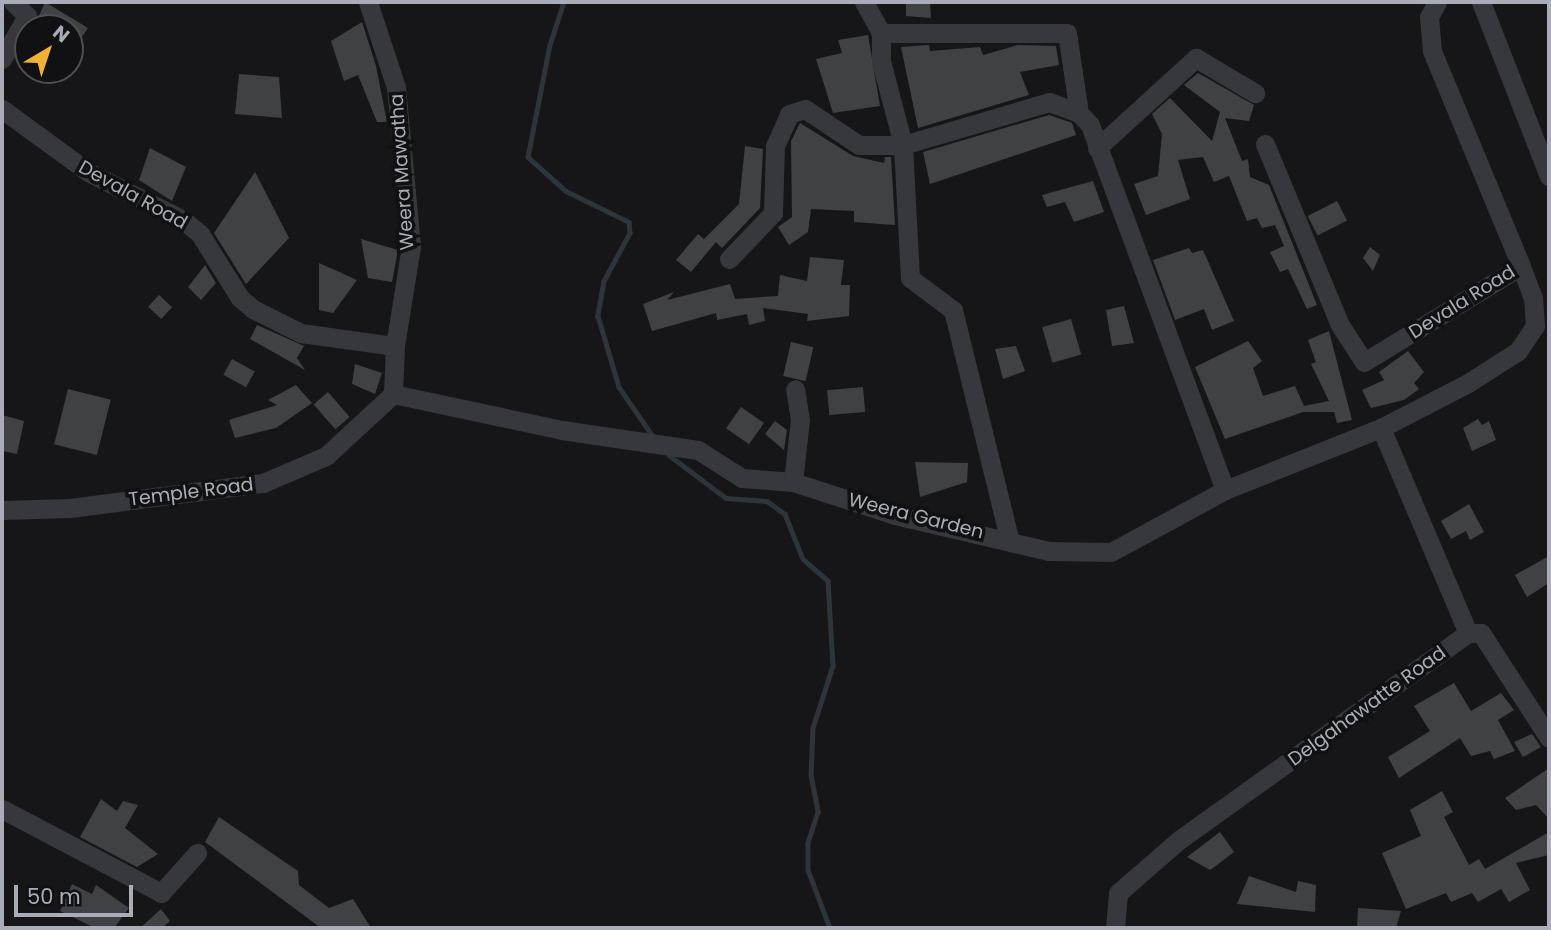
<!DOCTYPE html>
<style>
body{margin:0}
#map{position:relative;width:1551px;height:930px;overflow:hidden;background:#161618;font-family:Poppins,sans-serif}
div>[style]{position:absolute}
.stream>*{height:4.5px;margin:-2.25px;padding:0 2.25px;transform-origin:2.25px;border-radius:2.25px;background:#2c353c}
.building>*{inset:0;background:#404145;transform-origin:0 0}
.minor>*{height:19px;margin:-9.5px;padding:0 9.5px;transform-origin:9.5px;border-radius:9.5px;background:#37383d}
span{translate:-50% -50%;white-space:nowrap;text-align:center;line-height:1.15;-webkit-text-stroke:7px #111113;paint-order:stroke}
.street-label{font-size:19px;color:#a8adb8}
.frame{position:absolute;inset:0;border:4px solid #a8adb8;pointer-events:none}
.north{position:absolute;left:14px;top:14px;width:70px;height:70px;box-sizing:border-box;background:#111113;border:2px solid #4d4f55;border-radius:50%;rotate:39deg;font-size:19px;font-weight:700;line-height:28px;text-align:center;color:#a8adb8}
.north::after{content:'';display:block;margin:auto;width:24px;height:32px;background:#f2b134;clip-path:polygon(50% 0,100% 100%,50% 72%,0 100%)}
.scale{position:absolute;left:14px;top:885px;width:119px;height:32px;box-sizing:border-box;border:4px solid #a8adb8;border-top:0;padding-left:9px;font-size:21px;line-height:24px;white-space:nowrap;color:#a8adb8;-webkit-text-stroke:5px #111113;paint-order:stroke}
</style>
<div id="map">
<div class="stream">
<i style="left:564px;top:2px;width:45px;rotate:108deg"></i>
<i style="left:550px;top:45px;width:114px;rotate:101.1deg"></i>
<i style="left:528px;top:157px;width:51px;rotate:41.8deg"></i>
<i style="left:566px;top:191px;width:70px;rotate:26.2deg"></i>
<i style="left:629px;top:222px;width:11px;rotate:85deg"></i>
<i style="left:630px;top:233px;width:55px;rotate:118.4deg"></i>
<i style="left:604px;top:281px;width:36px;rotate:100deg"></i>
<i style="left:598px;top:316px;width:74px;rotate:73.5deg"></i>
<i style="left:619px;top:387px;width:62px;rotate:55.5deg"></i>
<i style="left:669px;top:455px;width:71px;rotate:37deg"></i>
<i style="left:726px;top:498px;width:41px;rotate:4.2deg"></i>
<i style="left:767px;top:501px;width:22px;rotate:36deg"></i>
<i style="left:785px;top:514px;width:48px;rotate:68.2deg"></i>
<i style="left:803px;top:559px;width:33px;rotate:41deg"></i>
<i style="left:828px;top:581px;width:85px;rotate:86.6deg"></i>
<i style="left:833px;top:666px;width:65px;rotate:107.9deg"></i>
<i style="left:813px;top:728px;width:47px;rotate:92.4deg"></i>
<i style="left:811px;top:775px;width:38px;rotate:79deg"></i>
<i style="left:818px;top:812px;width:33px;rotate:108deg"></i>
<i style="left:808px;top:843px;width:27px;rotate:90deg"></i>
<i style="left:808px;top:870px;width:62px;rotate:69.2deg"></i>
</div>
<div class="building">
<i style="clip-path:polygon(45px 2px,88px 28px,70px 54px,70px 28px,34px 28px)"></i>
<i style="clip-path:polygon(906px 2px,930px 2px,931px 18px,906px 16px)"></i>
<i style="clip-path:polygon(362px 22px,376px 66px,387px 122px,377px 122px,358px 75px,344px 81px,331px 41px)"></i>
<i style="clip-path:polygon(868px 35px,880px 106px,833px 113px,816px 59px,842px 53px,838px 40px)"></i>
<i style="clip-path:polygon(929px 45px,930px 51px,980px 47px,983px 55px,1018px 45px,1056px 46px,1059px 65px,1020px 72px,1029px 95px,918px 128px,901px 47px)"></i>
<i style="clip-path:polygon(1198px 73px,1254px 105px,1249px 121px,1225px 118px,1242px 161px,1248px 159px,1250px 177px,1269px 185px,1317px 305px,1307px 309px,1288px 269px,1280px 272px,1270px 252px,1284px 246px,1275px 225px,1262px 228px,1257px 218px,1247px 221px,1229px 176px,1214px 182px,1203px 157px,1178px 160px,1190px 199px,1146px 215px,1134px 184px,1158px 176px,1162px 134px,1152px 114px,1170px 98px,1212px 141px,1220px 112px,1184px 85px)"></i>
<i style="clip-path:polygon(239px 74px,279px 77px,282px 118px,235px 114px)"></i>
<i style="clip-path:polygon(1049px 115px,1072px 123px,1076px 135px,930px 184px,923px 152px)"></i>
<i style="clip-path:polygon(800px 123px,853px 156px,884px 163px,885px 157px,891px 157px,895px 225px,854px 222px,854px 211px,811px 209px,808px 232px,789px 245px,778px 227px,792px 217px,791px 141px)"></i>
<i style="clip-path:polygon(745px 146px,763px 149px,760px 208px,722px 248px,716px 242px,691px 272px,676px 260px,698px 234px,704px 239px,739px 204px)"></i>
<i style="clip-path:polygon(150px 148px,186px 167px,172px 201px,139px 180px)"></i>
<i style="clip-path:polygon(255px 172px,289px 238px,246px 284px,214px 233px)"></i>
<i style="clip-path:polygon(1093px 181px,1104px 212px,1074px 222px,1065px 202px,1047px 207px,1042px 195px)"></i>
<i style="left:1337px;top:201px;width:22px;height:33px;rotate:63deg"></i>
<i style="clip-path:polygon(361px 239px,398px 250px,392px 282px,368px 278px)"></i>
<i style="clip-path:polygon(1370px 247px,1380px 255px,1373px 271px,1363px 258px)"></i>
<i style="clip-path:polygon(1189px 248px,1192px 253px,1203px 250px,1234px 321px,1212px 330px,1204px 309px,1175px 320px,1153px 260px)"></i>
<i style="clip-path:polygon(810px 257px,844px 260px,841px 285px,850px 285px,849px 316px,807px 321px,808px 314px,763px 308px,765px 321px,749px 325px,747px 314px,717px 320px,716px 313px,652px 331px,643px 304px,674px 292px,667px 300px,730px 284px,735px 299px,778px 296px,780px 275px,807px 281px)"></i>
<i style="clip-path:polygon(319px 263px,357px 280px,333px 313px,319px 310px)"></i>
<i style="clip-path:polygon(205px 265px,216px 283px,201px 300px,188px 287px)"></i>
<i style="left:159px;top:295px;width:18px;height:16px;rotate:43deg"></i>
<i style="clip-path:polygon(1124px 306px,1134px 343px,1112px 346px,1106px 310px)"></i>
<i style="left:1071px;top:319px;width:37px;height:30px;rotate:74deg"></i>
<i style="clip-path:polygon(257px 325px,304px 346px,297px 358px,305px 370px,250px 339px)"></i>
<i style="clip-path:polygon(1329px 331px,1352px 420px,1337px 423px,1334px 412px,1303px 412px,1225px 439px,1195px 367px,1248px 341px,1262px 361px,1253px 368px,1263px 396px,1295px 386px,1304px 406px,1329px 401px,1311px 364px,1316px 362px,1308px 340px)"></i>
<i style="left:791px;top:342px;width:23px;height:35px;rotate:13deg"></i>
<i style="clip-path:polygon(1016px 346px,1025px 371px,1003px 379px,995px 349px)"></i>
<i style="clip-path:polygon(1408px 351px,1424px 372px,1414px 383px,1419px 389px,1404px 400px,1371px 408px,1362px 390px,1384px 380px,1379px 372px)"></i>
<i style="left:232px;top:359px;width:26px;height:18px;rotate:29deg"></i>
<i style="clip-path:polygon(355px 364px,382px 373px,375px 394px,352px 384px)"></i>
<i style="clip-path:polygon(296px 385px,312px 403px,276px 428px,235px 438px,229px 420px,277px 405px,268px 400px)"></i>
<i style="left:863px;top:387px;width:25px;height:36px;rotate:85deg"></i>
<i style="left:68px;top:389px;width:44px;height:57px;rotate:14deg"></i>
<i style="left:328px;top:392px;width:33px;height:19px;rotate:49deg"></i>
<i style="left:741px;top:407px;width:28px;height:26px;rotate:35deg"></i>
<i style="clip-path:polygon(2px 415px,24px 421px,17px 454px,2px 451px)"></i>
<i style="clip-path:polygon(1478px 419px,1482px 425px,1489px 421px,1496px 440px,1472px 451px,1463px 428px)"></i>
<i style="clip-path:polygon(775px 421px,787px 430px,784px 450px,765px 434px)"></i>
<i style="clip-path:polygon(915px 462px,968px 463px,967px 482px,920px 497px)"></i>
<i style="clip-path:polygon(1469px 504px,1484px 532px,1470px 540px,1466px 531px,1451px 539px,1441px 521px)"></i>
<i style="clip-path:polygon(1549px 556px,1549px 583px,1527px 597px,1515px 575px)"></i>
<i style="clip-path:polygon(1454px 683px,1471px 711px,1501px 693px,1514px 710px,1498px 720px,1515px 751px,1494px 759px,1490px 751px,1471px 756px,1460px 738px,1399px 778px,1388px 757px,1430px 731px,1414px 706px)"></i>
<i style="clip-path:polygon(1532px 734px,1541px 747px,1523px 757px,1514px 742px)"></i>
<i style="clip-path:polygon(1549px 768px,1549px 819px,1536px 805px,1516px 810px,1505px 798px)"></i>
<i style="clip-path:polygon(1442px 791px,1453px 812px,1444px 817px,1469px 865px,1479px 859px,1485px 869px,1549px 832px,1549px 855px,1516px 863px,1530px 890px,1509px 902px,1501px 889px,1478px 902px,1472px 893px,1451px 902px,1446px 893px,1406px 909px,1382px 853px,1421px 836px,1410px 810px)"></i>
<i style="clip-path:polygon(101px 799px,117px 811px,123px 801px,138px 805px,125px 828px,158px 854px,137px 867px,80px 837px)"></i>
<i style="clip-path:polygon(219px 817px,298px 871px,299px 885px,329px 908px,353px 899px,371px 928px,321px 928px,205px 842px)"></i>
<i style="clip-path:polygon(1220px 832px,1234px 852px,1221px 862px,1210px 870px,1187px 857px)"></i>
<i style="clip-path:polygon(1249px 876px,1296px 892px,1298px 881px,1316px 885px,1315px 912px,1237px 904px)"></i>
<i style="clip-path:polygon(72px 884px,92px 894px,96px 885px,129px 908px,114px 928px,95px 928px,60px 911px)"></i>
<i style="clip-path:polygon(1358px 908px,1401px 911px,1396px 928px,1357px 928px)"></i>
<i style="clip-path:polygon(161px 909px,170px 921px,162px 928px,140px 928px)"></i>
</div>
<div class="minor">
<i style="left:368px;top:2px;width:89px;rotate:71.8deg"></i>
<i style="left:396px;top:87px;width:160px;rotate:84.6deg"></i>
<i style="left:411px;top:246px;width:101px;rotate:99.1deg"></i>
<i style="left:864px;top:2px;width:35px;rotate:61deg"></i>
<i style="left:881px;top:33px;width:28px;rotate:90deg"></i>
<i style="left:881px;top:61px;width:87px;rotate:75.3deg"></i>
<i style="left:903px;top:145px;width:133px;rotate:87deg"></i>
<i style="left:910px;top:278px;width:54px;rotate:36.7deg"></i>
<i style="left:953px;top:310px;width:235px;rotate:76.2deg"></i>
<i style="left:1481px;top:2px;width:187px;rotate:68.7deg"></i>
<i style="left:881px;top:33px;width:186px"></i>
<i style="left:1067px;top:33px;width:81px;rotate:81.5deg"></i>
<i style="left:2px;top:59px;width:50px;rotate:-59.8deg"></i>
<i style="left:27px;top:16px;width:20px;rotate:-135deg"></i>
<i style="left:2px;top:109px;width:107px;rotate:36.2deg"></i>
<i style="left:88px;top:172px;width:106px;rotate:26.8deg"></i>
<i style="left:183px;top:220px;width:22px;rotate:39deg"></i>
<i style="left:200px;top:234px;width:75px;rotate:58deg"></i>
<i style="left:240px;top:298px;width:17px;rotate:40deg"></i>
<i style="left:253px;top:309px;width:54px;rotate:26.6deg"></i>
<i style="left:301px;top:333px;width:95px;rotate:7.9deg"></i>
<i style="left:395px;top:346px;width:48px;rotate:92.4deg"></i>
<i style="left:1265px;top:144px;width:196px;rotate:67.5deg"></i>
<i style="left:1340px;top:325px;width:44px;rotate:57deg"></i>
<i style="left:1364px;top:362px;width:184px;rotate:-31.4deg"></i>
<i style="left:1097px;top:148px;width:134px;rotate:-42.3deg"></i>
<i style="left:1196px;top:58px;width:69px;rotate:30.7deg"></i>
<i style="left:729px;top:259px;width:64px;rotate:-46.3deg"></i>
<i style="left:773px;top:213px;width:67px;rotate:-88.3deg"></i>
<i style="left:775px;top:146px;width:35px;rotate:-66deg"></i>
<i style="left:789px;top:114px;width:17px;rotate:-17deg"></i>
<i style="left:805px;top:109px;width:65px;rotate:33.7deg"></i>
<i style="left:859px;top:145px;width:44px"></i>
<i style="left:903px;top:145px;width:152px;rotate:-16.4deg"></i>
<i style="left:1049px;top:102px;width:32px;rotate:20deg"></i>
<i style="left:1079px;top:113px;width:16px;rotate:47deg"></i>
<i style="left:1090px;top:125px;width:389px;rotate:69.7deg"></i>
<i style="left:393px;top:394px;width:173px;rotate:12deg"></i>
<i style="left:562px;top:430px;width:137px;rotate:8.4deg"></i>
<i style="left:698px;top:450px;width:52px;rotate:32.5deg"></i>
<i style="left:742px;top:478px;width:51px;rotate:4.5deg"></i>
<i style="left:793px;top:482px;width:107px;rotate:17.9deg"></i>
<i style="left:895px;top:515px;width:157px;rotate:13.2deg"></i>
<i style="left:1048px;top:551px;width:63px;rotate:0.9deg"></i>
<i style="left:1111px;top:552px;width:130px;rotate:-28.5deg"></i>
<i style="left:1225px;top:490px;width:168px;rotate:-21.7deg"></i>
<i style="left:1381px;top:428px;width:98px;rotate:-27.3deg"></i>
<i style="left:1468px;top:383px;width:59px;rotate:-32.6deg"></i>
<i style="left:1518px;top:351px;width:30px;rotate:-56deg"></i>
<i style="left:1535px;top:326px;width:28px;rotate:-94deg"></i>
<i style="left:1533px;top:298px;width:34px;rotate:-111deg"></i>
<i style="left:1521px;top:266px;width:233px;rotate:-112.5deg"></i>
<i style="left:1432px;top:51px;width:34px;rotate:-95deg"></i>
<i style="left:1429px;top:17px;width:17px;rotate:-62deg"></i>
<i style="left:793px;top:482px;width:62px;rotate:-83.6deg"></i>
<i style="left:800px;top:420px;width:31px;rotate:-99deg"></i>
<i style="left:2px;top:510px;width:68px;rotate:-1.7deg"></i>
<i style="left:70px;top:508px;width:195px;rotate:-7.4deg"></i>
<i style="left:263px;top:483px;width:69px;rotate:-23.2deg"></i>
<i style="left:326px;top:456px;width:91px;rotate:-42.8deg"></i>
<i style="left:1468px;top:633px;width:13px"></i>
<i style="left:1481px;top:633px;width:125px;rotate:57.1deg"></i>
<i style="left:2px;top:809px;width:180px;rotate:27.8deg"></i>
<i style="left:161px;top:893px;width:54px;rotate:-48deg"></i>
<i style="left:1115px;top:928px;width:35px;rotate:-85deg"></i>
<i style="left:1118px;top:893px;width:81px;rotate:-41deg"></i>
<i style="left:1179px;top:840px;width:355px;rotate:-35.6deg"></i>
<i style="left:1468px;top:633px;width:223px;rotate:-113deg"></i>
</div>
<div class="street-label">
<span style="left:402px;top:172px;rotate:-94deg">Weera Mawatha</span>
<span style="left:133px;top:195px;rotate:29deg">Devala Road</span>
<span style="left:1462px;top:302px;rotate:-32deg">Devala Road</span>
<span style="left:191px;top:492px;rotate:-7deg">Temple Road</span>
<span style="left:916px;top:516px;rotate:14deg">Weera Garden</span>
<span style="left:1367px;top:706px;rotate:-36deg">Delgahawatte Road</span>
</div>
<div class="frame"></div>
<div class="north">N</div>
<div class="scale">50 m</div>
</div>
